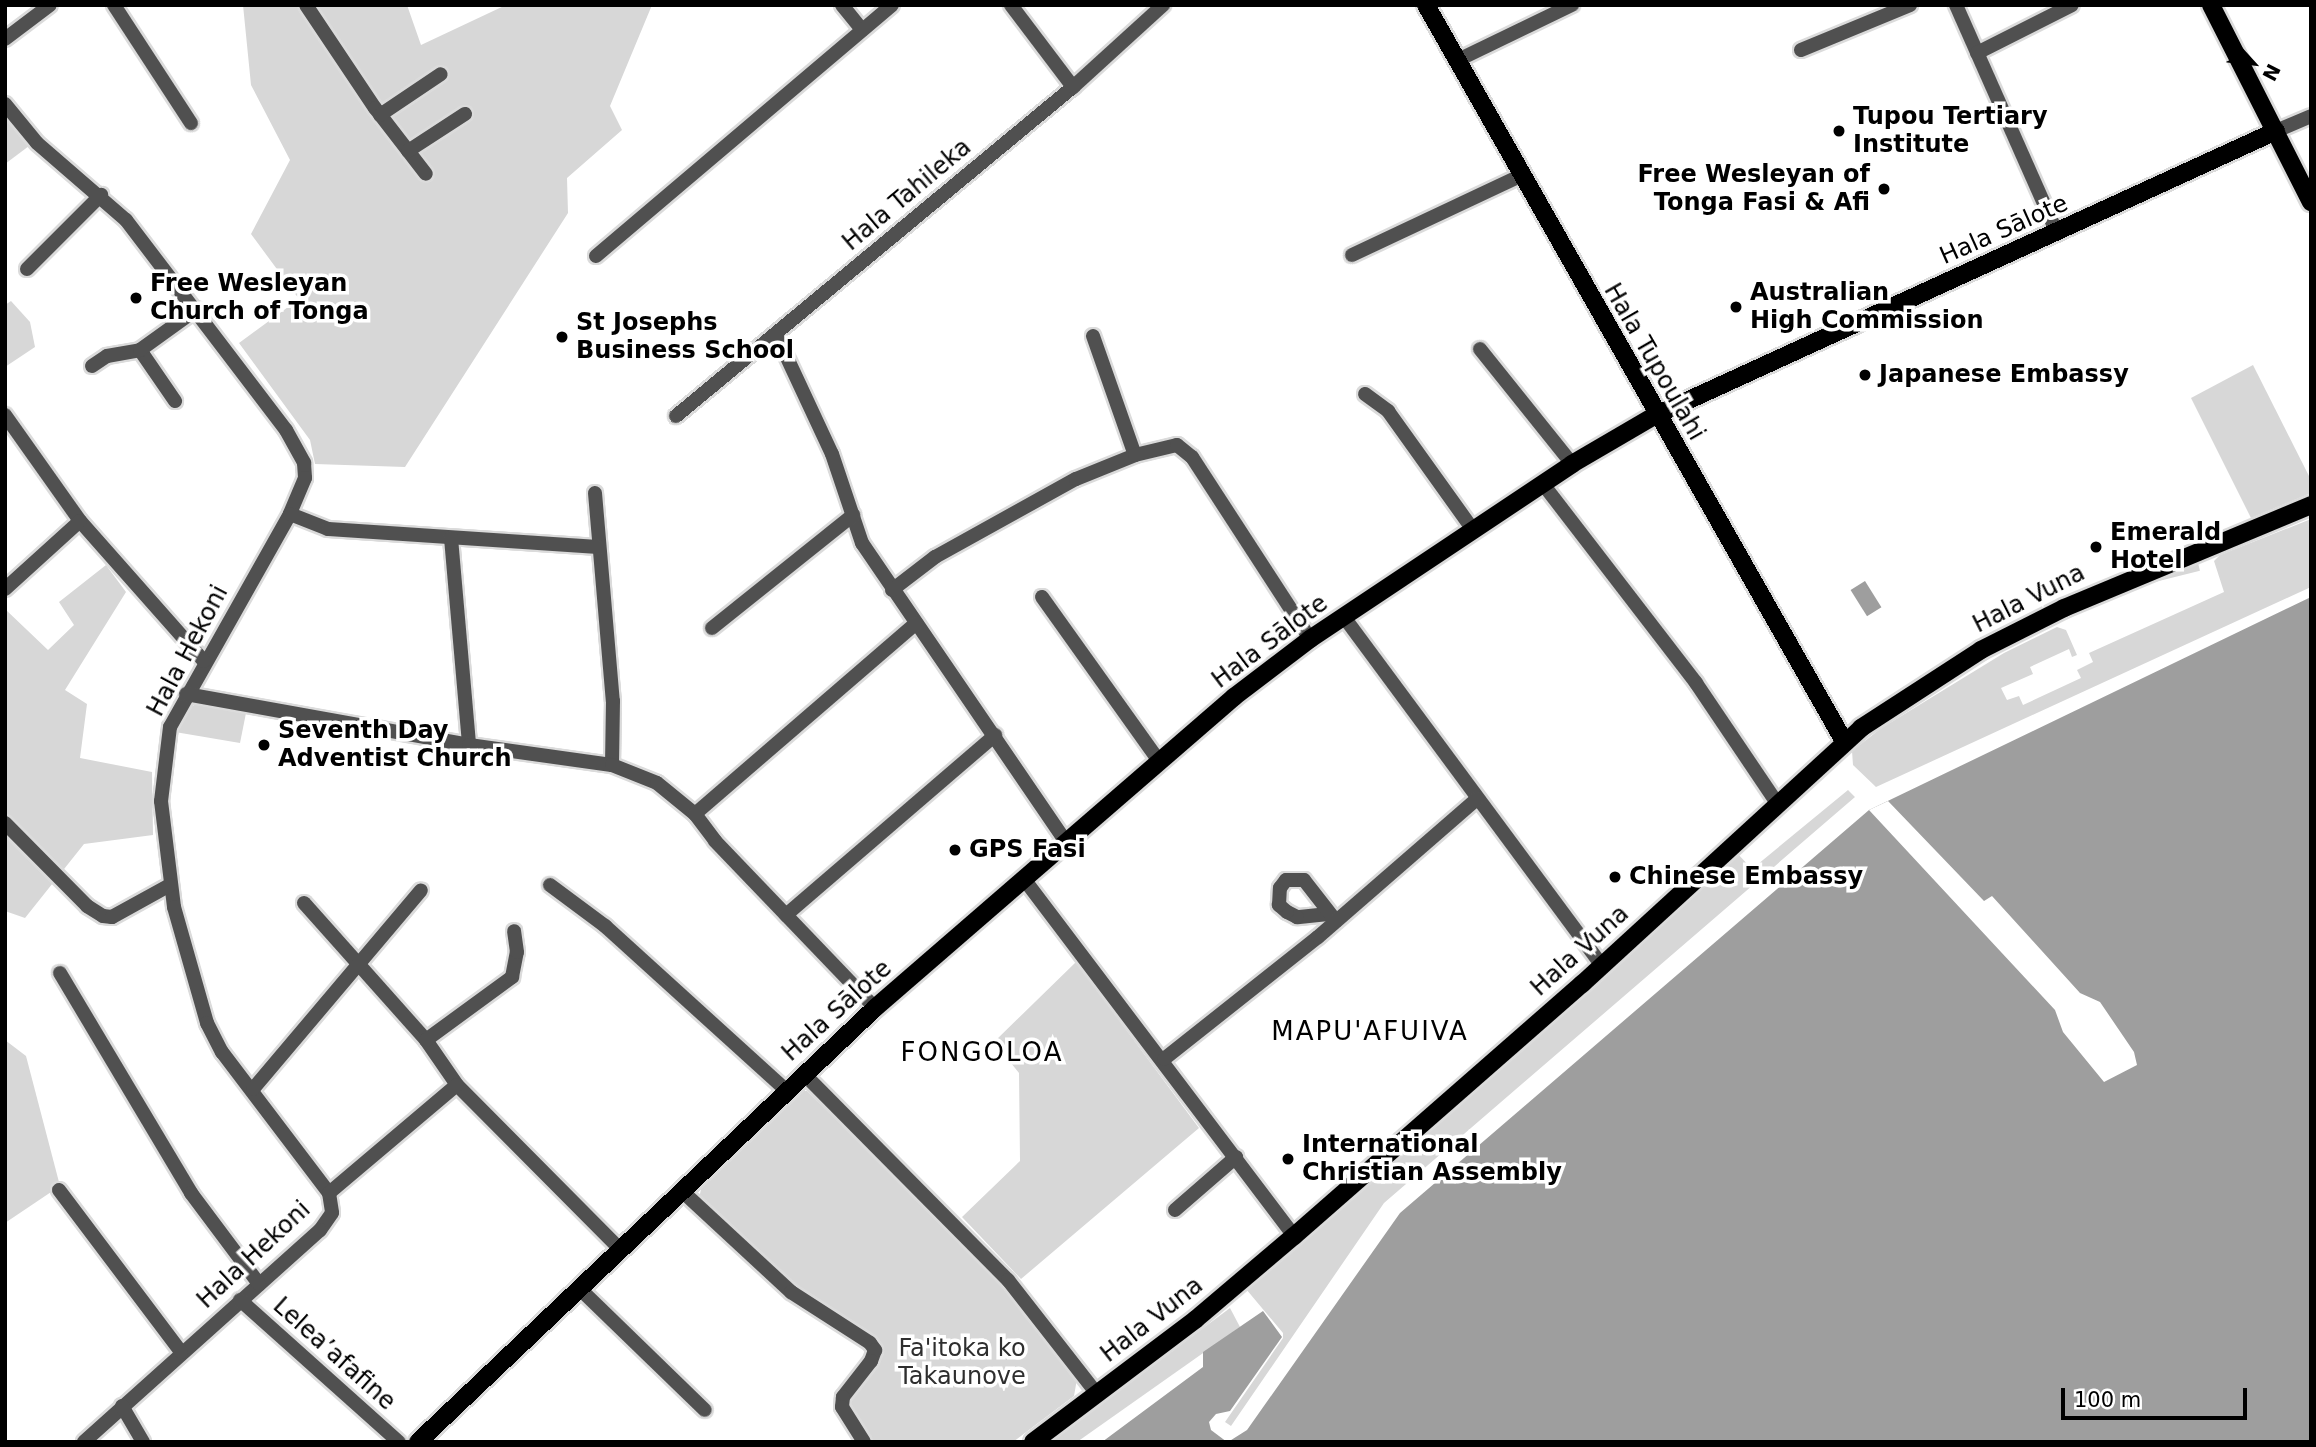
<!DOCTYPE html>
<meta charset="utf-8">
<style>
body{margin:0}
#map{position:relative;width:2316px;height:1447px;overflow:hidden;background:#fff;font-family:"DejaVu Sans",sans-serif}
div>[style]{position:absolute}
.green>*{inset:0;background:#d7d7d7;transform-origin:0 0}
.water>*{inset:0;background:#9e9e9e;transform-origin:0 0}
.pier>*{inset:0;background:#fff}
.roads{filter:drop-shadow(2px 0 #dbdbdb) drop-shadow(-2px 0 #dbdbdb) drop-shadow(0 2px #dbdbdb) drop-shadow(0 -2px #dbdbdb)}
.minor>*{height:14px;margin:-7px;padding:0 7px;transform-origin:7px;border-radius:7px;background:#505050}
.major>*{height:18px;margin:-9px;padding:0 9px;transform-origin:9px;border-radius:9px;background:#000}
.dots>*{width:19px;height:19px;translate:-50% -50%;box-sizing:border-box;border:4px solid #fff;border-radius:50%}
span{translate:-50% -50%;white-space:nowrap;text-align:center;line-height:1.15;-webkit-text-stroke:7px #fff;paint-order:stroke}
.poi-label{font-size:24px;color:#000;font-weight:700}
.left{translate:0 -50%;text-align:left}
.right{translate:-100% -50%;text-align:right}
.street-label{font-size:24px;color:#000}
.park-label{font-size:24px;color:#2e2e2e}
.neighbourhood-label{font-size:26px;color:#000;letter-spacing:2px}
.frame{position:absolute;inset:0;border:7px solid #000;pointer-events:none}
.north{position:absolute;left:2218px;top:28px;width:70px;height:70px;-webkit-text-stroke:5px #fff;paint-order:stroke;rotate:117deg;font-size:19px;font-weight:700;line-height:28px;text-align:center;color:#000}
.north::after{content:'';display:block;margin:auto;width:24px;height:32px;background:#000;clip-path:polygon(50% 0,100% 100%,50% 72%,0 100%)}
.scale{position:absolute;left:2061px;top:1388px;width:186px;height:32px;box-sizing:border-box;border:4px solid #000;border-top:0;padding-left:9px;font-size:21px;line-height:24px;white-space:nowrap;color:#000;-webkit-text-stroke:5px #fff;paint-order:stroke}
</style>
<div id="map">
<div class="green">
<i style="clip-path:polygon(243px 5px,407px 5px,421px 45px,506px 5px,652px 5px,610px 106px,622px 130px,567px 178px,568px 213px,405px 467px,315px 464px,310px 440px,239px 343px,299px 299px,251px 234px,290px 160px,251px 85px)"></i>
<i style="clip-path:polygon(5px 118px,29px 146px,5px 164px)"></i>
<i style="clip-path:polygon(11px 301px,30px 322px,35px 347px,5px 367px,5px 305px)"></i>
<i style="clip-path:polygon(2253px 365px,2311px 480px,2311px 493px,2251px 518px,2191px 398px)"></i>
<i style="clip-path:polygon(2311px 519px,2311px 587px,1876px 787px,1853px 765px,1852px 751px,1880px 729px,2004px 653px,2057px 627px,2066px 630px,2077px 655px,2072px 657px,2069px 649px,2030px 667px,2033px 674px,2001px 688px,2007px 700px,2019px 696px,2023px 705px,2081px 678px,2077px 670px,2093px 662px,2089px 653px,2224px 592px,2214px 561px,2220px 555px)"></i>
<i style="left:2198px;top:563px;width:8px;height:127px;rotate:76deg"></i>
<i style="clip-path:polygon(106px 565px,126px 592px,65px 690px,87px 704px,80px 758px,152px 772px,153px 835px,84px 844px,25px 918px,5px 911px,5px 609px,48px 650px,74px 625px,59px 602px)"></i>
<i style="clip-path:polygon(198px 704px,246px 713px,240px 743px,175px 732px,188px 707px)"></i>
<i style="clip-path:polygon(1848px 790px,1855px 797px,1384px 1203px,1231px 1426px,1225px 1422px,1283px 1338px,1283px 1333px,1246px 1289px,1436px 1125px,1736px 852px,1752px 869px)"></i>
<i style="clip-path:polygon(1076px 962px,1199px 1128px,1021px 1279px,962px 1217px,1020px 1161px,1019px 1073px,994px 1042px)"></i>
<i style="clip-path:polygon(5px 1040px,26px 1056px,60px 1186px,5px 1223px)"></i>
<i style="clip-path:polygon(800px 1090px,807px 1091px,928px 1208px,999px 1282px,1077px 1379px,1074px 1396px,1013px 1442px,870px 1442px,847px 1411px,848px 1398px,883px 1347px,764px 1262px,699px 1199px,701px 1189px)"></i>
<i style="clip-path:polygon(1230px 1308px,1240px 1327px,1077px 1442px,1051px 1442px)"></i>
</div>
<div class="water">
<i style="left:1865px;top:581px;width:31px;height:17px;rotate:58deg"></i>
<i style="clip-path:polygon(2311px 597px,2311px 1442px,1228px 1442px,1247px 1430px,1400px 1213px,1869px 810px)"></i>
<i style="clip-path:polygon(1263px 1311px,1282px 1337px,1230px 1411px,1216px 1414px,1209px 1422px,1211px 1430px,1227px 1442px,1102px 1442px,1203px 1367px,1203px 1352px)"></i>
</div>
<div class="pier">
<i style="clip-path:polygon(1888px 801px,1984px 901px,1992px 896px,2080px 993px,2100px 1002px,2134px 1052px,2137px 1065px,2104px 1082px,2063px 1032px,2055px 1010px,1869px 810px)"></i>
</div>
<div class="roads">
<div class="minor">
<i style="left:114px;top:5px;width:141px;rotate:56.9deg"></i>
<i style="left:306px;top:5px;width:124px;rotate:56.2deg"></i>
<i style="left:375px;top:108px;width:83px;rotate:52.3deg"></i>
<i style="left:842px;top:5px;width:32px;rotate:51deg"></i>
<i style="left:1011px;top:5px;width:103px;rotate:52.9deg"></i>
<i style="left:1956px;top:5px;width:249px;rotate:66.1deg"></i>
<i style="left:5px;top:39px;width:56px;rotate:-37.1deg"></i>
<i style="left:1801px;top:50px;width:118px;rotate:-22.4deg"></i>
<i style="left:1977px;top:53px;width:106px;rotate:-26.8deg"></i>
<i style="left:1456px;top:61px;width:129px;rotate:-25.8deg"></i>
<i style="left:5px;top:104px;width:50px;rotate:50.6deg"></i>
<i style="left:37px;top:143px;width:118px;rotate:40.9deg"></i>
<i style="left:126px;top:220px;width:264px;rotate:52.7deg"></i>
<i style="left:286px;top:430px;width:38px;rotate:61deg"></i>
<i style="left:304px;top:463px;width:15px;rotate:86deg"></i>
<i style="left:305px;top:478px;width:39px;rotate:113deg"></i>
<i style="left:290px;top:514px;width:244px;rotate:119.4deg"></i>
<i style="left:170px;top:727px;width:75px;rotate:96.9deg"></i>
<i style="left:161px;top:801px;width:107px;rotate:83deg"></i>
<i style="left:174px;top:907px;width:121px;rotate:74.1deg"></i>
<i style="left:207px;top:1023px;width:33px;rotate:63deg"></i>
<i style="left:222px;top:1052px;width:177px;rotate:52.8deg"></i>
<i style="left:329px;top:1193px;width:20px;rotate:81deg"></i>
<i style="left:332px;top:1213px;width:21px;rotate:125deg"></i>
<i style="left:320px;top:1230px;width:317px;rotate:138.1deg"></i>
<i style="left:380px;top:115px;width:73px;rotate:-33.9deg"></i>
<i style="left:2276px;top:131px;width:38px;rotate:-23deg"></i>
<i style="left:408px;top:151px;width:68px;rotate:-33deg"></i>
<i style="left:1352px;top:255px;width:186px;rotate:-25.2deg"></i>
<i style="left:596px;top:256px;width:388px;rotate:-40.3deg"></i>
<i style="left:27px;top:269px;width:105px;rotate:-45deg"></i>
<i style="left:776px;top:334px;width:132px;rotate:65deg"></i>
<i style="left:832px;top:454px;width:94px;rotate:71.4deg"></i>
<i style="left:862px;top:543px;width:362px;rotate:55.7deg"></i>
<i style="left:1093px;top:336px;width:126px;rotate:70.6deg"></i>
<i style="left:1480px;top:349px;width:147px;rotate:51.3deg"></i>
<i style="left:140px;top:350px;width:62px;rotate:55.5deg"></i>
<i style="left:92px;top:366px;width:18px;rotate:-34deg"></i>
<i style="left:107px;top:356px;width:34px;rotate:-10deg"></i>
<i style="left:140px;top:350px;width:70px;rotate:-35.7deg"></i>
<i style="left:1365px;top:394px;width:29px;rotate:36deg"></i>
<i style="left:1388px;top:411px;width:148px;rotate:54.4deg"></i>
<i style="left:5px;top:415px;width:130px;rotate:54.7deg"></i>
<i style="left:80px;top:521px;width:187px;rotate:48.5deg"></i>
<i style="left:676px;top:416px;width:516px;rotate:-39.65deg"></i>
<i style="left:1073px;top:87px;width:122px;rotate:-42.3deg"></i>
<i style="left:1543px;top:484px;width:251px;rotate:52.4deg"></i>
<i style="left:1696px;top:683px;width:145px;rotate:56deg"></i>
<i style="left:595px;top:493px;width:209px;rotate:85.1deg"></i>
<i style="left:613px;top:701px;width:64px;rotate:90.9deg"></i>
<i style="left:290px;top:514px;width:41px;rotate:21.5deg"></i>
<i style="left:328px;top:529px;width:271px;rotate:3.8deg"></i>
<i style="left:451px;top:538px;width:208px;rotate:85deg"></i>
<i style="left:5px;top:589px;width:101px;rotate:-42.2deg"></i>
<i style="left:892px;top:590px;width:54px;rotate:-37.5deg"></i>
<i style="left:935px;top:557px;width:161px;rotate:-29deg"></i>
<i style="left:1076px;top:479px;width:64px;rotate:-22.1deg"></i>
<i style="left:1135px;top:455px;width:43px;rotate:-13.4deg"></i>
<i style="left:1177px;top:445px;width:19px;rotate:39deg"></i>
<i style="left:1192px;top:457px;width:217px;rotate:57deg"></i>
<i style="left:1042px;top:597px;width:201px;rotate:54.5deg"></i>
<i style="left:1344px;top:617px;width:434px;rotate:53.5deg"></i>
<i style="left:712px;top:628px;width:181px;rotate:-38.7deg"></i>
<i style="left:186px;top:694px;width:288px;rotate:10.2deg"></i>
<i style="left:469px;top:745px;width:144px;rotate:8deg"></i>
<i style="left:612px;top:765px;width:48px;rotate:21.8deg"></i>
<i style="left:657px;top:783px;width:49px;rotate:39.2deg"></i>
<i style="left:695px;top:814px;width:34px;rotate:53deg"></i>
<i style="left:715px;top:841px;width:231px;rotate:46.2deg"></i>
<i style="left:695px;top:814px;width:292px;rotate:-40.8deg"></i>
<i style="left:5px;top:823px;width:117px;rotate:45.3deg"></i>
<i style="left:87px;top:906px;width:19px;rotate:32deg"></i>
<i style="left:103px;top:916px;width:9px;rotate:6deg"></i>
<i style="left:112px;top:917px;width:66px;rotate:-28.9deg"></i>
<i style="left:1024px;top:879px;width:448px;rotate:52.9deg"></i>
<i style="left:550px;top:885px;width:69px;rotate:36.7deg"></i>
<i style="left:605px;top:926px;width:244px;rotate:42.2deg"></i>
<i style="left:304px;top:903px;width:183px;rotate:48.3deg"></i>
<i style="left:426px;top:1040px;width:55px;rotate:55.4deg"></i>
<i style="left:457px;top:1085px;width:231px;rotate:45.2deg"></i>
<i style="left:1328px;top:914px;width:31px;rotate:174deg"></i>
<i style="left:1297px;top:917px;width:11px;rotate:-153deg"></i>
<i style="left:1287px;top:912px;width:11px;rotate:-139deg"></i>
<i style="left:1279px;top:905px;width:17px;rotate:-87deg"></i>
<i style="left:1280px;top:888px;width:10px;rotate:-53deg"></i>
<i style="left:1286px;top:880px;width:18px"></i>
<i style="left:1304px;top:880px;width:52px;rotate:52deg"></i>
<i style="left:786px;top:915px;width:276px;rotate:-40.7deg"></i>
<i style="left:60px;top:973px;width:256px;rotate:59.2deg"></i>
<i style="left:191px;top:1193px;width:114px;rotate:53.2deg"></i>
<i style="left:426px;top:1040px;width:107px;rotate:-36.2deg"></i>
<i style="left:512px;top:977px;width:25px;rotate:-79deg"></i>
<i style="left:517px;top:952px;width:21px;rotate:-98deg"></i>
<i style="left:1164px;top:1059px;width:196px;rotate:-38.4deg"></i>
<i style="left:1318px;top:937px;width:211px;rotate:-41deg"></i>
<i style="left:804px;top:1074px;width:290px;rotate:45.3deg"></i>
<i style="left:1008px;top:1280px;width:145px;rotate:52deg"></i>
<i style="left:253px;top:1089px;width:260px;rotate:-49.8deg"></i>
<i style="left:59px;top:1190px;width:203px;rotate:53deg"></i>
<i style="left:682px;top:1191px;width:149px;rotate:42.8deg"></i>
<i style="left:791px;top:1292px;width:94px;rotate:32.8deg"></i>
<i style="left:870px;top:1343px;width:9px;rotate:54deg"></i>
<i style="left:875px;top:1350px;width:12px;rotate:110deg"></i>
<i style="left:871px;top:1361px;width:46px;rotate:127.9deg"></i>
<i style="left:843px;top:1397px;width:10px;rotate:96deg"></i>
<i style="left:842px;top:1407px;width:41px;rotate:57.8deg"></i>
<i style="left:329px;top:1193px;width:167px;rotate:-40.2deg"></i>
<i style="left:1175px;top:1210px;width:81px;rotate:-41deg"></i>
<i style="left:579px;top:1288px;width:175px;rotate:44.1deg"></i>
<i style="left:240px;top:1300px;width:213px;rotate:41.8deg"></i>
<i style="left:122px;top:1406px;width:42px;rotate:59.7deg"></i>
</div>
<div class="major">
<i style="left:1426px;top:5px;width:846px;rotate:60.41deg"></i>
<i style="left:2211px;top:5px;width:221px;rotate:63.1deg"></i>
<i style="left:418px;top:1442px;width:630px;rotate:-43.52deg"></i>
<i style="left:875px;top:1008px;width:475px;rotate:-40.9deg"></i>
<i style="left:1234px;top:697px;width:96px;rotate:-37.3deg"></i>
<i style="left:1310px;top:639px;width:315px;rotate:-33.7deg"></i>
<i style="left:1572px;top:464px;width:97px;rotate:-30.3deg"></i>
<i style="left:1656px;top:415px;width:682px;rotate:-24.61deg"></i>
<i style="left:1033px;top:1442px;width:204px;rotate:-37deg"></i>
<i style="left:1196px;top:1319px;width:128px;rotate:-40.3deg"></i>
<i style="left:1294px;top:1236px;width:383px;rotate:-41.2deg"></i>
<i style="left:1582px;top:984px;width:379px;rotate:-42.5deg"></i>
<i style="left:1861px;top:728px;width:143px;rotate:-33deg"></i>
<i style="left:1981px;top:650px;width:93px;rotate:-26.8deg"></i>
<i style="left:2064px;top:608px;width:268px;rotate:-22.6deg"></i>
</div>
</div>
<div class="dots">
<i style="left:1839px;top:131px;background:#000"></i>
<i style="left:1884px;top:189px;background:#000"></i>
<i style="left:136px;top:298px;background:#000"></i>
<i style="left:1736px;top:307px;background:#000"></i>
<i style="left:562px;top:337px;background:#000"></i>
<i style="left:1865px;top:375px;background:#000"></i>
<i style="left:2096px;top:547px;background:#000"></i>
<i style="left:264px;top:745px;background:#000"></i>
<i style="left:955px;top:850px;background:#000"></i>
<i style="left:1615px;top:877px;background:#000"></i>
<i style="left:1288px;top:1159px;background:#000"></i>
</div>
<div class="poi-label">
<span class="left" style="left:1853px;top:131px">Tupou Tertiary<br>Institute</span>
<span class="right" style="left:1870px;top:189px">Free Wesleyan of<br>Tonga Fasi &amp; Afi</span>
<span class="left" style="left:150px;top:298px">Free Wesleyan<br>Church of Tonga</span>
<span class="left" style="left:1750px;top:307px">Australian<br>High Commission</span>
<span class="left" style="left:576px;top:337px">St Josephs<br>Business School</span>
<span class="left" style="left:1879px;top:375px">Japanese Embassy</span>
<span class="left" style="left:2110px;top:547px">Emerald<br>Hotel</span>
<span class="left" style="left:278px;top:745px">Seventh Day<br>Adventist Church</span>
<span class="left" style="left:969px;top:850px">GPS Fasi</span>
<span class="left" style="left:1629px;top:877px">Chinese Embassy</span>
<span class="left" style="left:1302px;top:1159px">International<br>Christian Assembly</span>
</div>
<div class="street-label">
<span style="left:907px;top:195px;rotate:-40deg">Hala Tahileka</span>
<span style="left:2004px;top:230px;rotate:-24deg">Hala Sālote</span>
<span style="left:1654px;top:362px;rotate:60deg">Hala Tupoulahi</span>
<span style="left:2029px;top:599px;rotate:-27deg">Hala Vuna</span>
<span style="left:1270px;top:642px;rotate:-37deg">Hala Sālote</span>
<span style="left:188px;top:651px;rotate:-62deg">Hala Hekoni</span>
<span style="left:1580px;top:951px;rotate:-42deg">Hala Vuna</span>
<span style="left:837px;top:1011px;rotate:-42deg">Hala Sālote</span>
<span style="left:254px;top:1255px;rotate:-43deg">Hala Hekoni</span>
<span style="left:1152px;top:1320px;rotate:-38deg">Hala Vuna</span>
<span style="left:334px;top:1354px;rotate:42deg">Lelea’afafine</span>
</div>
<div class="park-label">
<span style="left:962px;top:1363px">Fa'itoka ko<br>Takaunove</span>
</div>
<div class="neighbourhood-label">
<span style="left:1370px;top:1032px">MAPU'AFUIVA</span>
<span style="left:982px;top:1053px">FONGOLOA</span>
</div>
<div class="frame"></div>
<div class="north">N</div>
<div class="scale">100 m</div>
</div>
